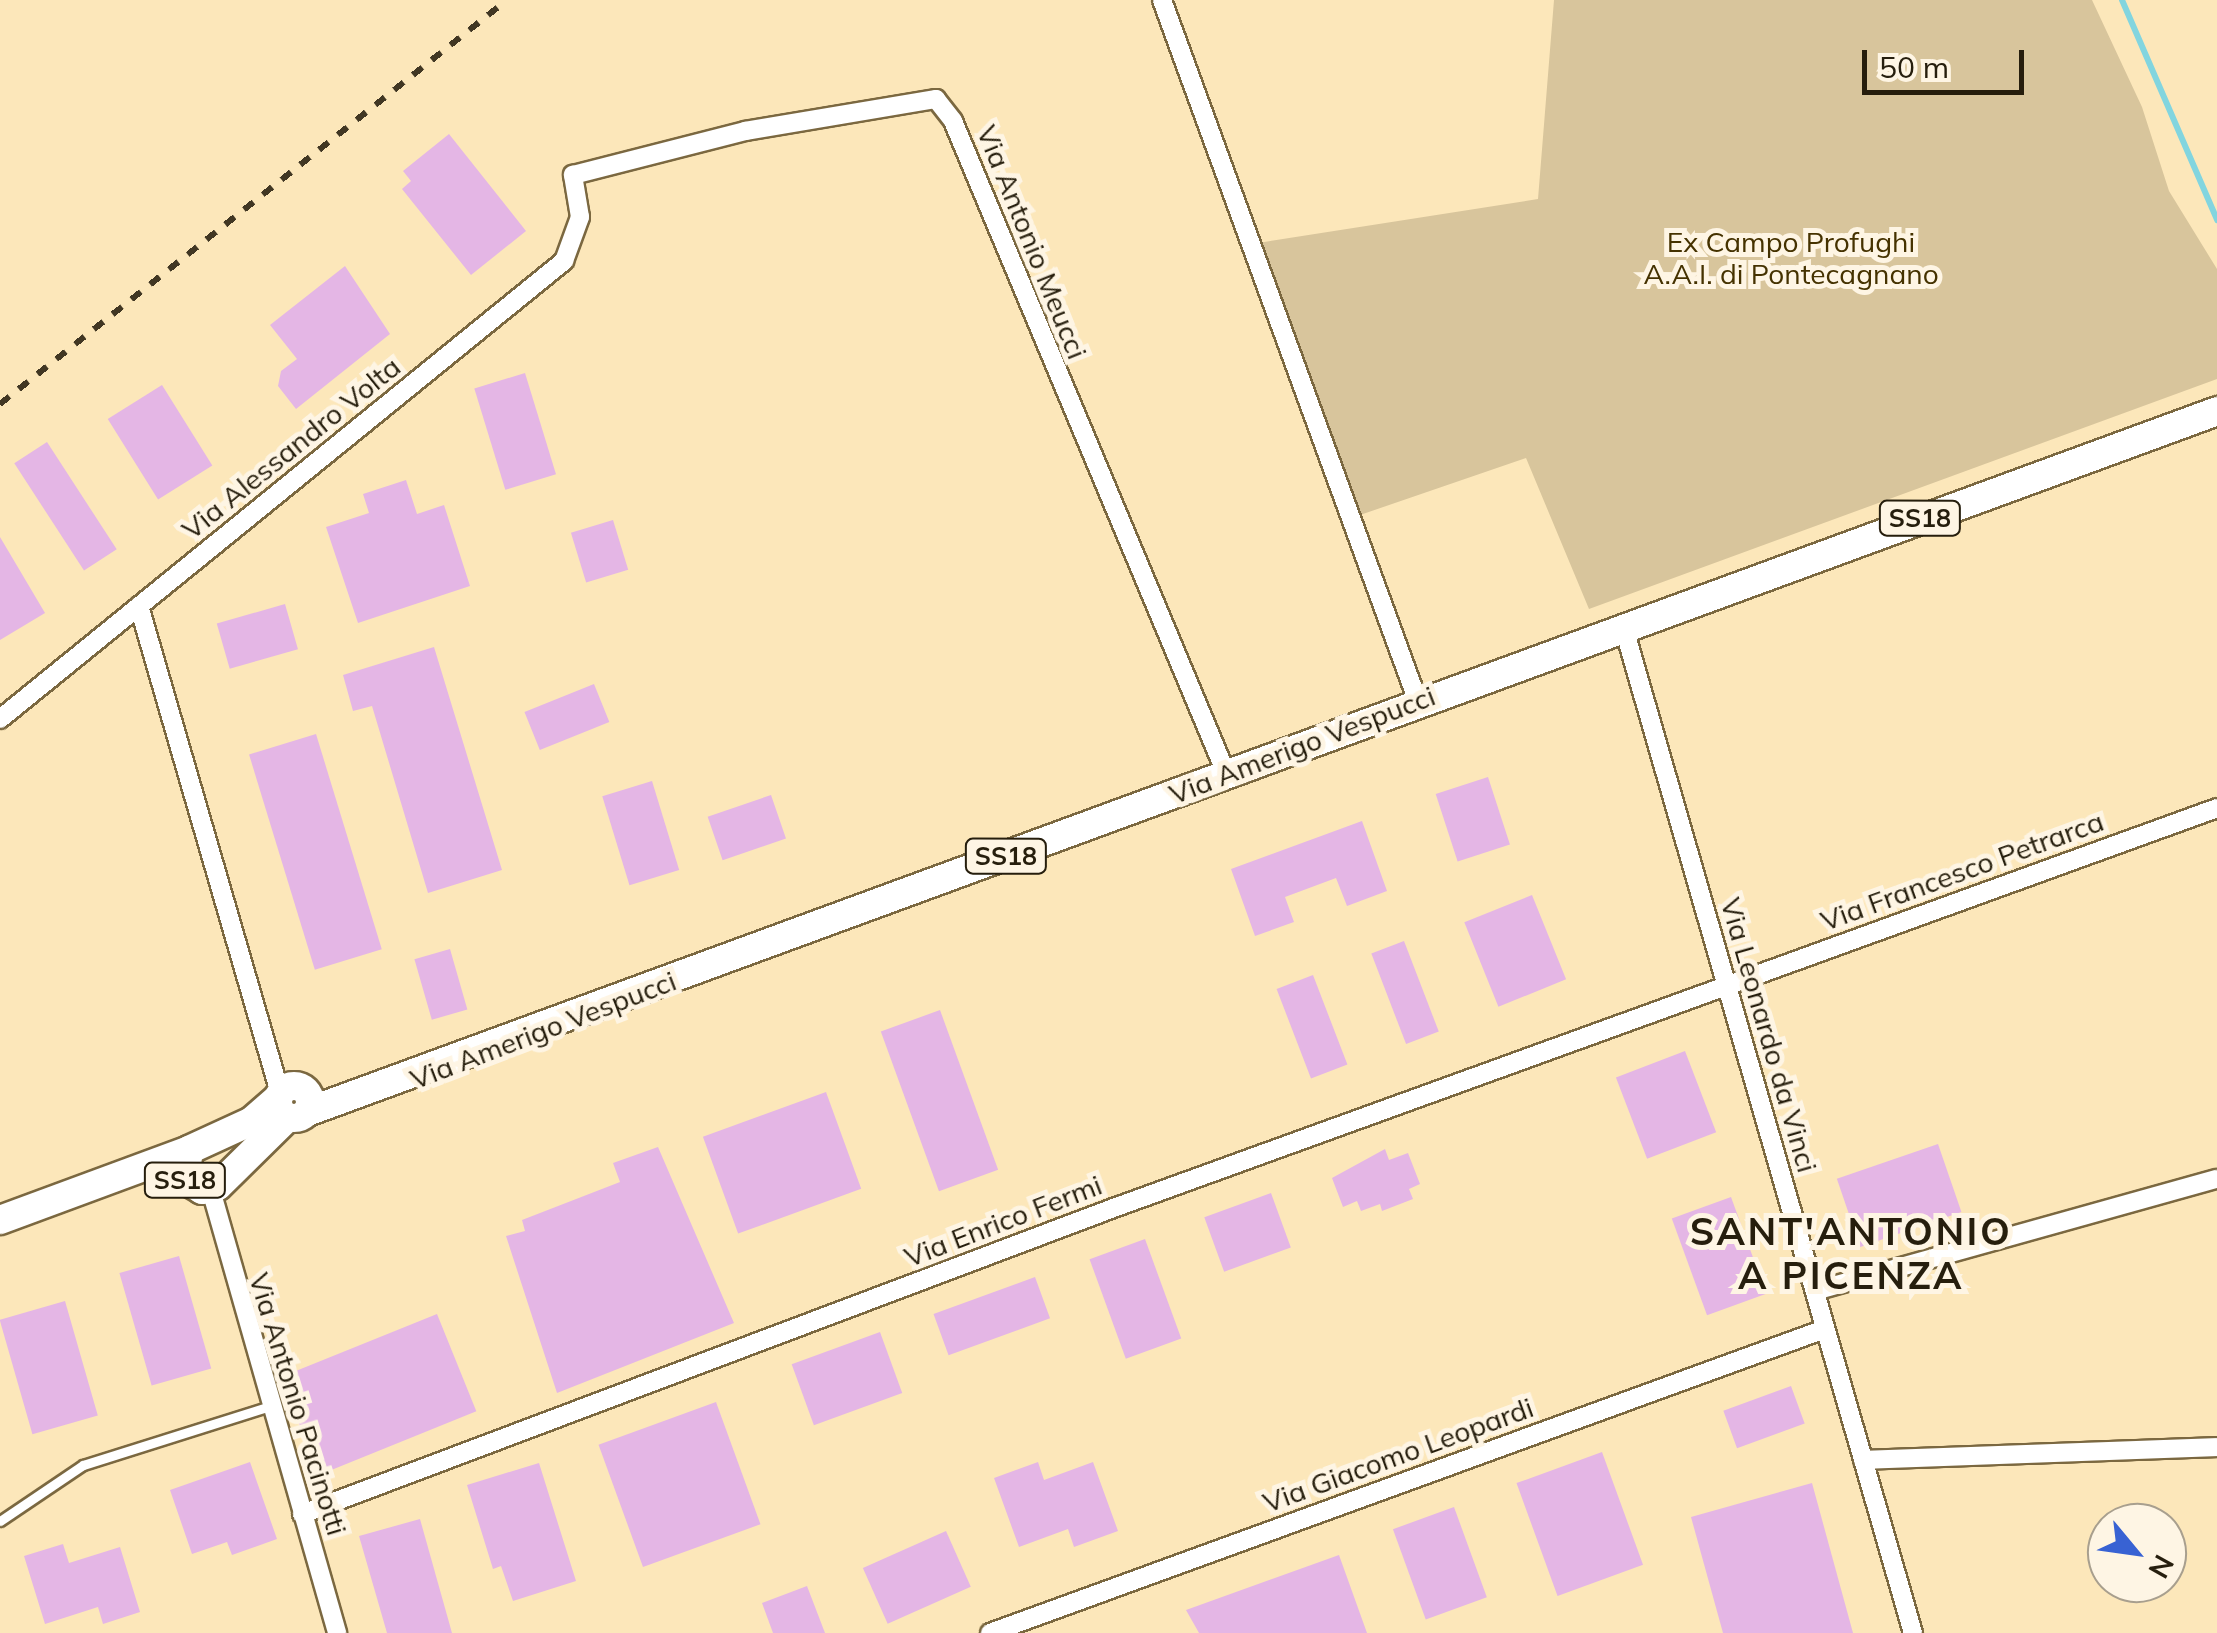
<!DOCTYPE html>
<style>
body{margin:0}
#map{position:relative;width:2217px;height:1633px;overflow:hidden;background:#fce7ba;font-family:Mulish,sans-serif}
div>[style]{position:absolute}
.green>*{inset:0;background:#d8c59c}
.stream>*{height:6px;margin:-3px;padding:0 3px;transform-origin:3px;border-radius:3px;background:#82d5df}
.building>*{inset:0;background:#e4b6e5;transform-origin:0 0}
.roads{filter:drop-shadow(2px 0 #7b6840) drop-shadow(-2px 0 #7b6840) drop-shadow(0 2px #7b6840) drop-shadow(0 -2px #7b6840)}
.service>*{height:9px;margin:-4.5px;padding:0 4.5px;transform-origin:4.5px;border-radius:4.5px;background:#fff}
.minor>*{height:18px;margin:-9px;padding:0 9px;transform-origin:9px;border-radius:9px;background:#fff}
.primary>*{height:28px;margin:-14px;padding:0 14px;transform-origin:14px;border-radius:14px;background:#fff}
.primary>.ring{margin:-14px;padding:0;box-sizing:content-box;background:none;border:28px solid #fff;border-radius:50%}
.rail>*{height:6px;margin-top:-3px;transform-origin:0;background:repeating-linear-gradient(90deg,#413723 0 12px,transparent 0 24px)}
span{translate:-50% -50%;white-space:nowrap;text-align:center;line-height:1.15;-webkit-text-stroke:10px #fef5e4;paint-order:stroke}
.shield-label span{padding:2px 8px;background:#fef5e4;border:2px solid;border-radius:8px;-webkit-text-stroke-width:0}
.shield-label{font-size:25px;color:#261e0d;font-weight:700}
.street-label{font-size:28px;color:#261e0d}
.park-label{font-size:28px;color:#453200}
.district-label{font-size:38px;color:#261e0d;font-weight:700;letter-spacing:2.5px}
.north{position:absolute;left:2087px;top:1503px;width:100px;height:100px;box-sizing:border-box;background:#fef5e4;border:2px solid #a89f8e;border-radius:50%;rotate:119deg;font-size:28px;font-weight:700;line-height:40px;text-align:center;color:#261e0d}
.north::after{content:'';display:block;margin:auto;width:35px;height:45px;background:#3862d3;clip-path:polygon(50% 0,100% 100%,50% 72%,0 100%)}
.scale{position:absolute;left:1862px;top:50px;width:162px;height:45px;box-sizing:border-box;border:5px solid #261e0d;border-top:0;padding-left:12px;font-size:30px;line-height:35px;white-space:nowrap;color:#261e0d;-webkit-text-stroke:8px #fef5e4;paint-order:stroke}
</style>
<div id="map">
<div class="green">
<i style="clip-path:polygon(1554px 0,2092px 0,2142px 107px,2169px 191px,2217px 269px,2217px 379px,1589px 609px,1526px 458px,1360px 515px,1258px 243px,1538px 199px)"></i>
</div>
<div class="stream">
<i style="left:2122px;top:0;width:240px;rotate:66.6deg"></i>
</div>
<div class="building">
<i style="clip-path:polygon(449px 134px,526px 231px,471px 275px,402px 189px,411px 181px,403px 171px)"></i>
<i style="clip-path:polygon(345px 266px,390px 334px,296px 409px,278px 386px,281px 371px,297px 359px,270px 325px)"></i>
<i style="left:525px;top:373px;width:106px;height:53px;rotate:73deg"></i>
<i style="left:162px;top:385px;width:95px;height:64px;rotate:58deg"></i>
<i style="left:47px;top:442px;width:128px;height:39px;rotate:57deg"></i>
<i style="clip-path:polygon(406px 480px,417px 514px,444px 505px,470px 586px,358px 623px,326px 527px,369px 513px,363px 494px)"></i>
<i style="left:613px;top:520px;width:52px;height:44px;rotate:73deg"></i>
<i style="clip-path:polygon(0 537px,45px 613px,0 640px)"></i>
<i style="left:285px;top:604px;width:47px;height:71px;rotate:74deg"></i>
<i style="clip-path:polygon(434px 647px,502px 870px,428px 893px,372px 706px,353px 711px,343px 675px)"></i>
<i style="left:594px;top:684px;width:41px;height:75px;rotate:68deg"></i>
<i style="left:316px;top:734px;width:225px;height:70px;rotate:73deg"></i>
<i style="left:1488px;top:777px;width:71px;height:55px;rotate:72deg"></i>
<i style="left:652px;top:781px;width:93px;height:52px;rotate:73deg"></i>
<i style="left:771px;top:795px;width:46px;height:67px;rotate:71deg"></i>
<i style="clip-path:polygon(1362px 821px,1387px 891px,1347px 906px,1336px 878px,1285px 897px,1294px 922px,1255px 936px,1231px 869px)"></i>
<i style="left:1532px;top:895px;width:91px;height:73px;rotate:68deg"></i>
<i style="left:1404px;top:941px;width:97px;height:35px;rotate:69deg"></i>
<i style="left:450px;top:949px;width:63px;height:37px;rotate:74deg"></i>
<i style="left:1313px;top:975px;width:96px;height:39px;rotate:69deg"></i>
<i style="left:940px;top:1010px;width:170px;height:63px;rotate:70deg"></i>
<i style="left:1685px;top:1051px;width:87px;height:74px;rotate:69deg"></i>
<i style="left:826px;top:1092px;width:103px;height:131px;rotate:70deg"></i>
<i style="left:1938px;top:1144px;width:72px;height:107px;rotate:71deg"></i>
<i style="clip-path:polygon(658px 1147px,734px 1323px,557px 1393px,506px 1236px,525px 1231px,522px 1220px,620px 1182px,613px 1163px)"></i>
<i style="clip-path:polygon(1385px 1149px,1389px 1160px,1408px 1153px,1420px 1184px,1409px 1189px,1413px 1199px,1382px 1211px,1380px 1204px,1361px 1211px,1357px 1201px,1343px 1207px,1332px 1178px)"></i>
<i style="left:1271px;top:1193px;width:58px;height:71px;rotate:70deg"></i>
<i style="left:1731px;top:1197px;width:103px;height:63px;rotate:70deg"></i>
<i style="left:1145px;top:1239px;width:106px;height:59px;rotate:70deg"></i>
<i style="left:179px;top:1256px;width:117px;height:62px;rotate:74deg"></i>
<i style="left:1035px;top:1277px;width:44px;height:108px;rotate:70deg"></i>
<i style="left:65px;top:1301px;width:119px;height:68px;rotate:74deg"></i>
<i style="left:437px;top:1314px;width:105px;height:169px;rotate:68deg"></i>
<i style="left:880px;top:1332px;width:65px;height:94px;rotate:70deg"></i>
<i style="left:1791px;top:1386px;width:40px;height:72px;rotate:70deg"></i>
<i style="left:716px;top:1402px;width:130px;height:125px;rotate:70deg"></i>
<i style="left:1602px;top:1452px;width:120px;height:91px;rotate:70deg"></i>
<i style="clip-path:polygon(250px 1462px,277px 1539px,232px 1555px,227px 1542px,192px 1554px,170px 1490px)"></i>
<i style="clip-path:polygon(1038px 1462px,1044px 1480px,1093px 1462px,1118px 1531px,1074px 1547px,1068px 1529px,1019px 1547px,994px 1478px)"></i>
<i style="clip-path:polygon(539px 1463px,576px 1581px,513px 1601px,501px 1566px,493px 1569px,467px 1485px)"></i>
<i style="clip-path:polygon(1812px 1483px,1853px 1633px,1723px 1633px,1691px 1517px)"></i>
<i style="left:1454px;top:1507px;width:96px;height:65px;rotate:70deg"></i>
<i style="clip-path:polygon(420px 1519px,452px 1633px,387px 1633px,359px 1536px)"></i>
<i style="left:946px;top:1531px;width:61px;height:91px;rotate:66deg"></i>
<i style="clip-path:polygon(63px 1544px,69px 1563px,120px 1547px,140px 1612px,103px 1624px,98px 1607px,45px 1624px,24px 1556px)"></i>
<i style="clip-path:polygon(1339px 1555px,1367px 1633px,1199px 1633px,1186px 1610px)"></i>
<i style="clip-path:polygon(807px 1586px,825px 1633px,773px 1633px,762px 1603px)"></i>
</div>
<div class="roads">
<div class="service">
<i style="left:0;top:1521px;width:100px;rotate:-34deg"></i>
<i style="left:83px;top:1465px;width:196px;rotate:-17.5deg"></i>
</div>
<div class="minor">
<i style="left:1162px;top:0;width:747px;rotate:69.96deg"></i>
<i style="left:139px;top:606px;width:507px;rotate:73.85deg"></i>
<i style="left:1623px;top:625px;width:1049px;rotate:73.95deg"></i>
<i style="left:0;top:719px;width:727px;rotate:-39.08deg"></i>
<i style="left:564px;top:261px;width:47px;rotate:-70deg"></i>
<i style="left:580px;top:217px;width:43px;rotate:-99.5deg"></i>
<i style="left:573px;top:175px;width:178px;rotate:-14.3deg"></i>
<i style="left:745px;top:131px;width:194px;rotate:-9.5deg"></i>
<i style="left:936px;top:99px;width:28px;rotate:52deg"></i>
<i style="left:953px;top:121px;width:707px;rotate:67.28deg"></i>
<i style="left:211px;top:1190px;width:461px;rotate:74.1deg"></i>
<i style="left:1815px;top:1291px;width:417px;rotate:-15.6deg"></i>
<i style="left:1863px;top:1460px;width:354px;rotate:-2.1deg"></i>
<i style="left:302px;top:1514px;width:873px;rotate:-20.66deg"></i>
<i style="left:1119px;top:1206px;width:1168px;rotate:-19.92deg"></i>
<i style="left:990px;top:1633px;width:889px;rotate:-20.01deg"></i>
</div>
<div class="primary">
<i class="ring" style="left:278px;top:1086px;width:4px;height:4px"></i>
<i style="left:278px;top:1098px;width:35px;rotate:139deg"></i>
<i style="left:252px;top:1121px;width:69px;rotate:155.3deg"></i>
<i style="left:189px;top:1150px;width:30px;rotate:98deg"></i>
<i style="left:185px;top:1180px;width:20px;rotate:30deg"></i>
<i style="left:202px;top:1190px;width:16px;rotate:-14deg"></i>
<i style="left:218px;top:1186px;width:98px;rotate:-44.6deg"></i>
<i style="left:307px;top:1112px;width:2035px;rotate:-20.15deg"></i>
<i style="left:0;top:1220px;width:202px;rotate:-20.3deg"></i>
</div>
</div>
<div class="rail">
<i style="left:0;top:404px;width:648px;rotate:-38.55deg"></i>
</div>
<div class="shield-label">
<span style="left:1920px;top:518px">SS18</span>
<span style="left:1006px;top:856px">SS18</span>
<span style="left:185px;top:1180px">SS18</span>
</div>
<div class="street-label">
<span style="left:1032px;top:242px;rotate:68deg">Via Antonio Meucci</span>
<span style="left:291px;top:448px;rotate:-39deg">Via Alessandro Volta</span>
<span style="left:1302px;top:745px;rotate:-21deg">Via Amerigo Vespucci</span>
<span style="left:1962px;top:871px;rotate:-20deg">Via Francesco Petrarca</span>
<span style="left:543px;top:1030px;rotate:-21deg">Via Amerigo Vespucci</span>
<span style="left:1769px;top:1035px;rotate:74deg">Via Leonardo da Vinci</span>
<span style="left:1003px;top:1221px;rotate:-21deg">Via Enrico Fermi</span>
<span style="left:298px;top:1404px;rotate:73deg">Via Antonio Pacinotti</span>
<span style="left:1398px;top:1455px;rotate:-20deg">Via Giacomo Leopardi</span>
</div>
<div class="park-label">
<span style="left:1791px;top:258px">Ex Campo Profughi<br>A.A.I. di Pontecagnano</span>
</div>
<div class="district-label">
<span style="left:1851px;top:1254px">SANT'ANTONIO<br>A PICENZA</span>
</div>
<div class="north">N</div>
<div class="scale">50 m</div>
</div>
